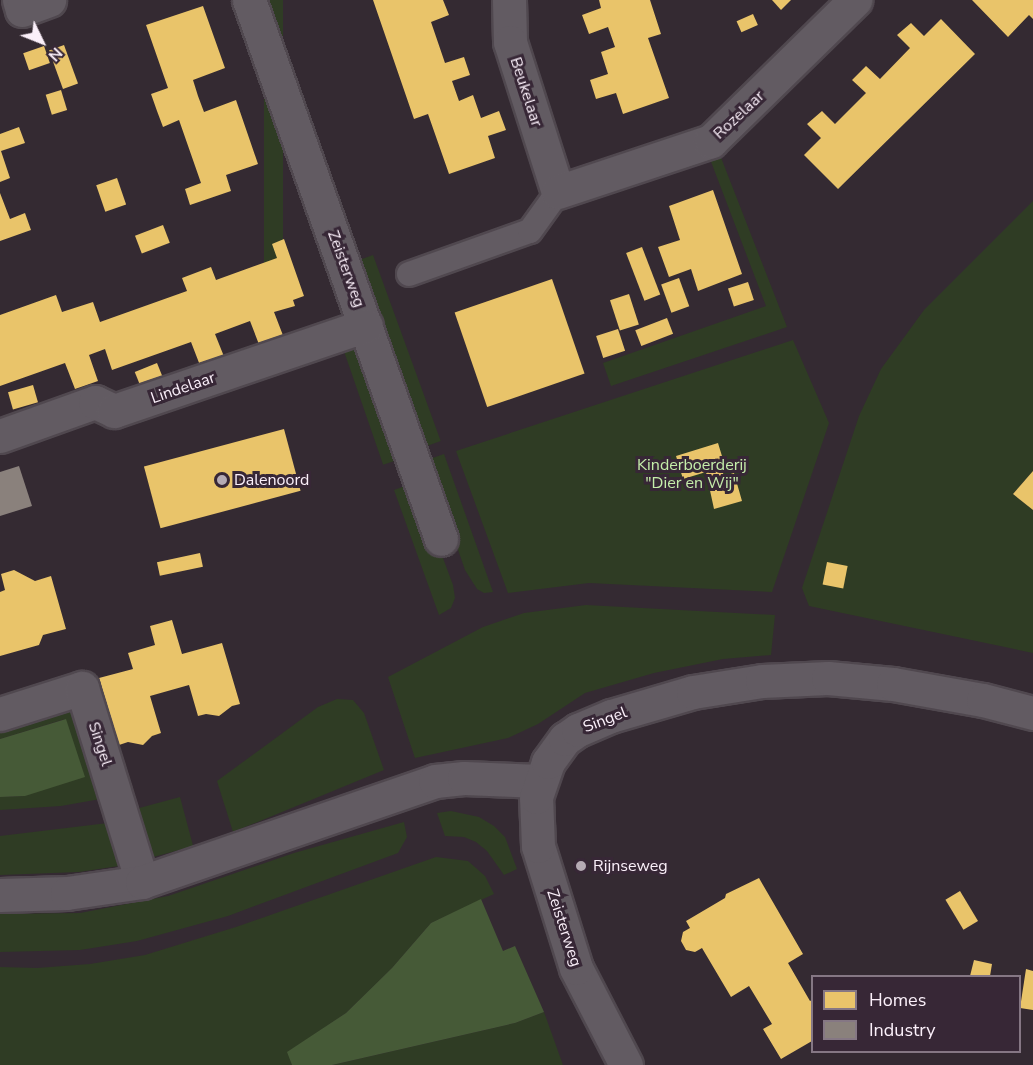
<!DOCTYPE html>
<style>
body{margin:0}
#map{position:relative;width:1033px;height:1065px;overflow:hidden;background:#342a32;font-family:"Nunito Sans",sans-serif}
div>[style]{position:absolute}
.green>*{inset:0;background:#2f3c24;transform-origin:0 0}
.forest>*{inset:0;background:#465a37}
.homes>*{inset:0;background:#e9c46a;transform-origin:0 0}
.industry>*{inset:0;background:#8a817c}
.roads{filter:drop-shadow(2px 0 #50484f) drop-shadow(-2px 0 #50484f) drop-shadow(0 2px #50484f) drop-shadow(0 -2px #50484f)}
.lane>*{height:24px;margin:-12px;padding:0 12px;transform-origin:12px;border-radius:12px;background:#625b62}
.street>*{height:33px;margin:-16.5px;padding:0 16.5px;transform-origin:16.5px;border-radius:16.5px;background:#625b62}
.secondary>*{height:33px;margin:-16.5px;padding:0 16.5px;transform-origin:16.5px;border-radius:16.5px;background:#625b62}
.dots>*{width:16px;height:16px;translate:-50% -50%;box-sizing:border-box;border:3px solid #372736;border-radius:50%}
span{translate:-50% -50%;white-space:nowrap;text-align:center;line-height:1.15;-webkit-text-stroke:6px #372736;paint-order:stroke}
.street-label{font-size:16px;color:#fbf0fa}
.park-label{font-size:16px;color:#c5eeaa}
.poi-label{font-size:16px;color:#fbf0fa}
.left{translate:0 -50%;text-align:left}
.legend{position:absolute;left:811px;top:975px;width:210px;height:78px;box-sizing:border-box;background:#372736;border:2px solid #857784;margin:0;padding:8px 10px;list-style:none;font-size:18px;color:#fbf0fa}
.legend li{display:flex;align-items:center;gap:12px;height:30px}
.legend b{width:30px;border:2px solid #857784}
.north{position:absolute;left:12px;top:12px;width:60px;height:60px;-webkit-text-stroke:4px #372736;paint-order:stroke;rotate:133deg;font-size:16px;font-weight:700;line-height:24px;text-align:center;color:#fbf0fa}
.north::after{content:'';display:block;margin:auto;width:21px;height:27px;background:#fbf0fa;clip-path:polygon(50% 0,100% 100%,50% 72%,0 100%)}
</style>
<div id="map">
<div class="green">
<i style="left:264px;top:0;width:19px;height:263px"></i>
<i style="clip-path:polygon(720px 155px,787px 327px,611px 386px,603px 363px,766px 306px,710px 159px)"></i>
<i style="clip-path:polygon(1033px 201px,1033px 471px,1013px 494px,1033px 510px,1033px 653px,809px 606px,802px 588px,859px 416px,881px 369px,924px 310px)"></i>
<i style="left:373px;top:255px;width:198px;height:19px;rotate:70deg"></i>
<i style="left:355px;top:337px;width:130px;height:15px;rotate:71deg"></i>
<i style="clip-path:polygon(793px 340px,829px 423px,772px 592px,589px 583px,508px 593px,456px 451px)"></i>
<i style="clip-path:polygon(444px 454px,493px 592px,484px 593px,477px 589px,465px 570px,427px 460px)"></i>
<i style="clip-path:polygon(408px 485px,432px 552px,440px 550px,453px 585px,455px 598px,451px 608px,439px 615px,394px 490px)"></i>
<i style="clip-path:polygon(586px 605px,775px 615px,771px 655px,723px 659px,654px 673px,585px 693px,538px 724px,508px 738px,415px 758px,388px 677px,483px 627px,524px 613px)"></i>
<i style="clip-path:polygon(337px 699px,353px 700px,364px 713px,384px 770px,233px 832px,217px 781px,318px 707px)"></i>
<i style="clip-path:polygon(74px 703px,106px 798px,61px 806px,0 810px,0 797px,25px 796px,65px 719px,0 739px,0 725px)"></i>
<i style="left:180px;top:797px;width:51px;height:47px;rotate:75deg"></i>
<i style="clip-path:polygon(451px 811px,479px 817px,494px 826px,505px 837px,517px 869px,504px 875px,487px 851px,476px 842px,464px 837px,445px 836px,437px 813px)"></i>
<i style="clip-path:polygon(404px 822px,407px 837px,398px 853px,228px 916px,137px 941px,80px 950px,0 952px,0 914px,80px 913px,168px 896px,294px 853px)"></i>
<i style="clip-path:polygon(108px 823px,119px 866px,79px 872px,0 875px,0 836px)"></i>
<i style="clip-path:polygon(436px 857px,468px 861px,485px 876px,494px 894px,431px 923px,392px 968px,346px 1013px,288px 1052px,292px 1065px,0 1065px,0 967px,37px 968px,90px 964px,145px 955px,236px 927px)"></i>
<i style="clip-path:polygon(544px 1012px,563px 1065px,332px 1065px,515px 1023px)"></i>
</div>
<div class="forest">
<i style="clip-path:polygon(66px 719px,85px 777px,25px 796px,0 797px,0 739px)"></i>
<i style="clip-path:polygon(481px 899px,503px 951px,515px 946px,544px 1012px,515px 1023px,332px 1065px,292px 1065px,287px 1052px,346px 1013px,392px 968px,431px 923px)"></i>
</div>
<div class="homes">
<i style="clip-path:polygon(373px 0,443px 0,449px 15px,431px 22px,445px 63px,464px 57px,470px 75px,452px 81px,459px 101px,473px 95px,481px 118px,499px 111px,506px 130px,488px 136px,495px 158px,449px 174px,428px 114px,414px 119px)"></i>
<i style="clip-path:polygon(599px 0,650px 0,661px 34px,648px 38px,669px 98px,623px 114px,616px 93px,596px 99px,590px 80px,608px 74px,601px 52px,615px 47px,608px 27px,589px 34px,582px 15px,601px 8px)"></i>
<i style="clip-path:polygon(772px 0,791px 0,781px 10px)"></i>
<i style="clip-path:polygon(972px 0,1033px 0,1033px 19px,1029px 15px,1008px 37px)"></i>
<i style="clip-path:polygon(203px 6px,225px 68px,193px 80px,198px 96px,204px 112px,236px 100px,258px 164px,226px 175px,231px 191px,190px 205px,185px 189px,201px 183px,179px 120px,163px 127px,157px 111px,151px 94px,168px 88px,146px 25px)"></i>
<i style="left:753px;top:14px;width:12px;height:18px;rotate:66deg"></i>
<i style="clip-path:polygon(941px 19px,975px 54px,838px 189px,804px 155px,821px 138px,807px 124px,822px 111px,835px 124px,866px 93px,852px 80px,866px 66px,880px 79px,910px 48px,897px 35px,911px 23px,924px 36px)"></i>
<i style="left:64px;top:45px;width:41px;height:16px;rotate:70deg"></i>
<i style="left:44px;top:46px;width:18px;height:22px;rotate:71deg"></i>
<i style="left:61px;top:90px;width:21px;height:16px;rotate:73deg"></i>
<i style="clip-path:polygon(19px 127px,25px 143px,1px 151px,10px 178px,0 182px,0 134px)"></i>
<i style="left:117px;top:178px;width:28px;height:22px;rotate:71deg"></i>
<i style="clip-path:polygon(713px 190px,742px 274px,698px 291px,691px 269px,669px 277px,658px 247px,680px 240px,669px 206px)"></i>
<i style="clip-path:polygon(0 193px,10px 219px,25px 213px,31px 230px,0 241px)"></i>
<i style="left:163px;top:225px;width:19px;height:30px;rotate:69deg"></i>
<i style="clip-path:polygon(284px 239px,304px 296px,293px 300px,295px 306px,274px 312px,284px 338px,260px 347px,250px 321px,215px 334px,225px 359px,201px 368px,191px 342px,112px 370px,105px 349px,89px 355px,98px 381px,75px 389px,65px 363px,0 386px,0 315px,56px 295px,62px 312px,93px 302px,100px 322px,187px 291px,182px 278px,211px 267px,216px 280px,277px 258px,272px 244px)"></i>
<i style="left:642px;top:247px;width:51px;height:17px;rotate:69deg"></i>
<i style="left:679px;top:278px;width:30px;height:19px;rotate:70deg"></i>
<i style="left:552px;top:279px;width:100px;height:103px;rotate:71deg"></i>
<i style="left:748px;top:282px;width:19px;height:21px;rotate:72deg"></i>
<i style="left:629px;top:294px;width:32px;height:20px;rotate:72deg"></i>
<i style="left:667px;top:318px;width:17px;height:34px;rotate:69deg"></i>
<i style="left:618px;top:329px;width:23px;height:23px;rotate:72deg"></i>
<i style="left:157px;top:363px;width:18px;height:24px;rotate:68deg"></i>
<i style="left:33px;top:385px;width:18px;height:26px;rotate:74deg"></i>
<i style="left:284px;top:429px;width:64px;height:145px;rotate:75deg"></i>
<i style="clip-path:polygon(718px 443px,725px 466px,721px 467px,724px 476px,734px 473px,742px 501px,714px 509px,706px 472px,683px 479px,676px 456px)"></i>
<i style="clip-path:polygon(1033px 471px,1033px 510px,1013px 494px)"></i>
<i style="left:200px;top:553px;width:14px;height:44px;rotate:78deg"></i>
<i style="left:827px;top:562px;width:21px;height:23px;rotate:11deg"></i>
<i style="clip-path:polygon(14px 570px,35px 581px,51px 576px,66px 629px,43px 635px,39px 645px,0 656px,0 592px,5px 590px,1px 574px)"></i>
<i style="clip-path:polygon(172px 620px,182px 654px,222px 643px,240px 704px,232px 706px,219px 716px,206px 714px,198px 716px,189px 685px,150px 696px,161px 733px,152px 736px,143px 745px,128px 742px,119px 745px,99px 678px,133px 669px,128px 653px,155px 645px,150px 626px)"></i>
<i style="clip-path:polygon(759px 878px,803px 954px,788px 963px,810px 1001px,812px 1000px,812px 1041px,781px 1059px,763px 1029px,772px 1024px,749px 986px,731px 997px,702px 948px,695px 952px,686px 950px,681px 941px,683px 932px,690px 928px,686px 921px,725px 898px,726px 894px)"></i>
<i style="left:960px;top:891px;width:35px;height:17px;rotate:59deg"></i>
<i style="clip-path:polygon(974px 960px,992px 964px,990px 976px,970px 976px)"></i>
<i style="clip-path:polygon(1026px 969px,1033px 971px,1033px 1010px,1020px 1008px)"></i>
</div>
<div class="industry">
<i style="clip-path:polygon(19px 466px,32px 506px,0 516px,0 472px)"></i>
</div>
<div class="roads">
<div class="lane">
<i style="left:409px;top:274px;width:128px;rotate:-19.6deg"></i>
<i style="left:530px;top:231px;width:48px;rotate:-54.3deg"></i>
</div>
<div class="street">
<i style="left:19px;top:0;width:10px;rotate:73deg"></i>
<i style="left:22px;top:10px;width:29px;rotate:-20deg"></i>
<i style="left:249px;top:0;width:572px;rotate:70.39deg"></i>
<i style="left:509px;top:0;width:42px;rotate:88.6deg"></i>
<i style="left:510px;top:42px;width:157px;rotate:72.3deg"></i>
<i style="left:558px;top:192px;width:161px;rotate:-18.4deg"></i>
<i style="left:711px;top:141px;width:202px;rotate:-44.4deg"></i>
<i style="left:0;top:436px;width:101px;rotate:-19.7deg"></i>
<i style="left:95px;top:402px;width:21px;rotate:25deg"></i>
<i style="left:114px;top:411px;width:266px;rotate:-18.8deg"></i>
<i style="left:0;top:714px;width:86px;rotate:-17.6deg"></i>
<i style="left:82px;top:688px;width:203px;rotate:72.8deg"></i>
</div>
<div class="secondary">
<i style="left:0;top:895px;width:67px;rotate:-1.7deg"></i>
<i style="left:67px;top:893px;width:76px;rotate:-8.3deg"></i>
<i style="left:142px;top:882px;width:310px;rotate:-19deg"></i>
<i style="left:435px;top:781px;width:29px;rotate:-6deg"></i>
<i style="left:464px;top:778px;width:76px;rotate:2.3deg"></i>
<i style="left:626px;top:1065px;width:109px;rotate:-117.3deg"></i>
<i style="left:576px;top:968px;width:128px;rotate:-107.3deg"></i>
<i style="left:538px;top:846px;width:49px;rotate:-92.3deg"></i>
<i style="left:536px;top:797px;width:37px;rotate:-71deg"></i>
<i style="left:548px;top:762px;width:29px;rotate:-54deg"></i>
<i style="left:565px;top:739px;width:16px;rotate:-35deg"></i>
<i style="left:578px;top:730px;width:36px;rotate:-23deg"></i>
<i style="left:611px;top:716px;width:85px;rotate:-16.3deg"></i>
<i style="left:693px;top:692px;width:70px;rotate:-9.1deg"></i>
<i style="left:762px;top:681px;width:66px;rotate:-2.6deg"></i>
<i style="left:828px;top:678px;width:65px;rotate:5.3deg"></i>
<i style="left:893px;top:684px;width:91px;rotate:10.1deg"></i>
<i style="left:983px;top:700px;width:52px;rotate:14.6deg"></i>
</div>
</div>
<div class="dots">
<i style="left:222px;top:480px;background:#b5abb4"></i>
<i style="left:581px;top:866px;background:#b5abb4"></i>
</div>
<div class="street-label">
<span style="left:526px;top:92px;rotate:72deg">Beukelaar</span>
<span style="left:739px;top:115px;rotate:-43deg">Rozelaar</span>
<span style="left:346px;top:269px;rotate:70deg">Zeisterweg</span>
<span style="left:183px;top:388px;rotate:-19deg">Lindelaar</span>
<span style="left:605px;top:720px;rotate:-21deg">Singel</span>
<span style="left:100px;top:744px;rotate:72deg">Singel</span>
<span style="left:564px;top:928px;rotate:72deg">Zeisterweg</span>
</div>
<div class="park-label">
<span style="left:692px;top:474px">Kinderboerderij<br>"Dier en Wij"</span>
</div>
<div class="poi-label">
<span class="left" style="left:234px;top:480px">Dalenoord</span>
<span class="left" style="left:593px;top:866px">Rijnseweg</span>
</div>
<ul class="legend">
<li><b style="height:16px;background:#e9c46a"></b>Homes</li>
<li><b style="height:16px;background:#8a817c"></b>Industry</li>
</ul>
<div class="north">N</div>
</div>
